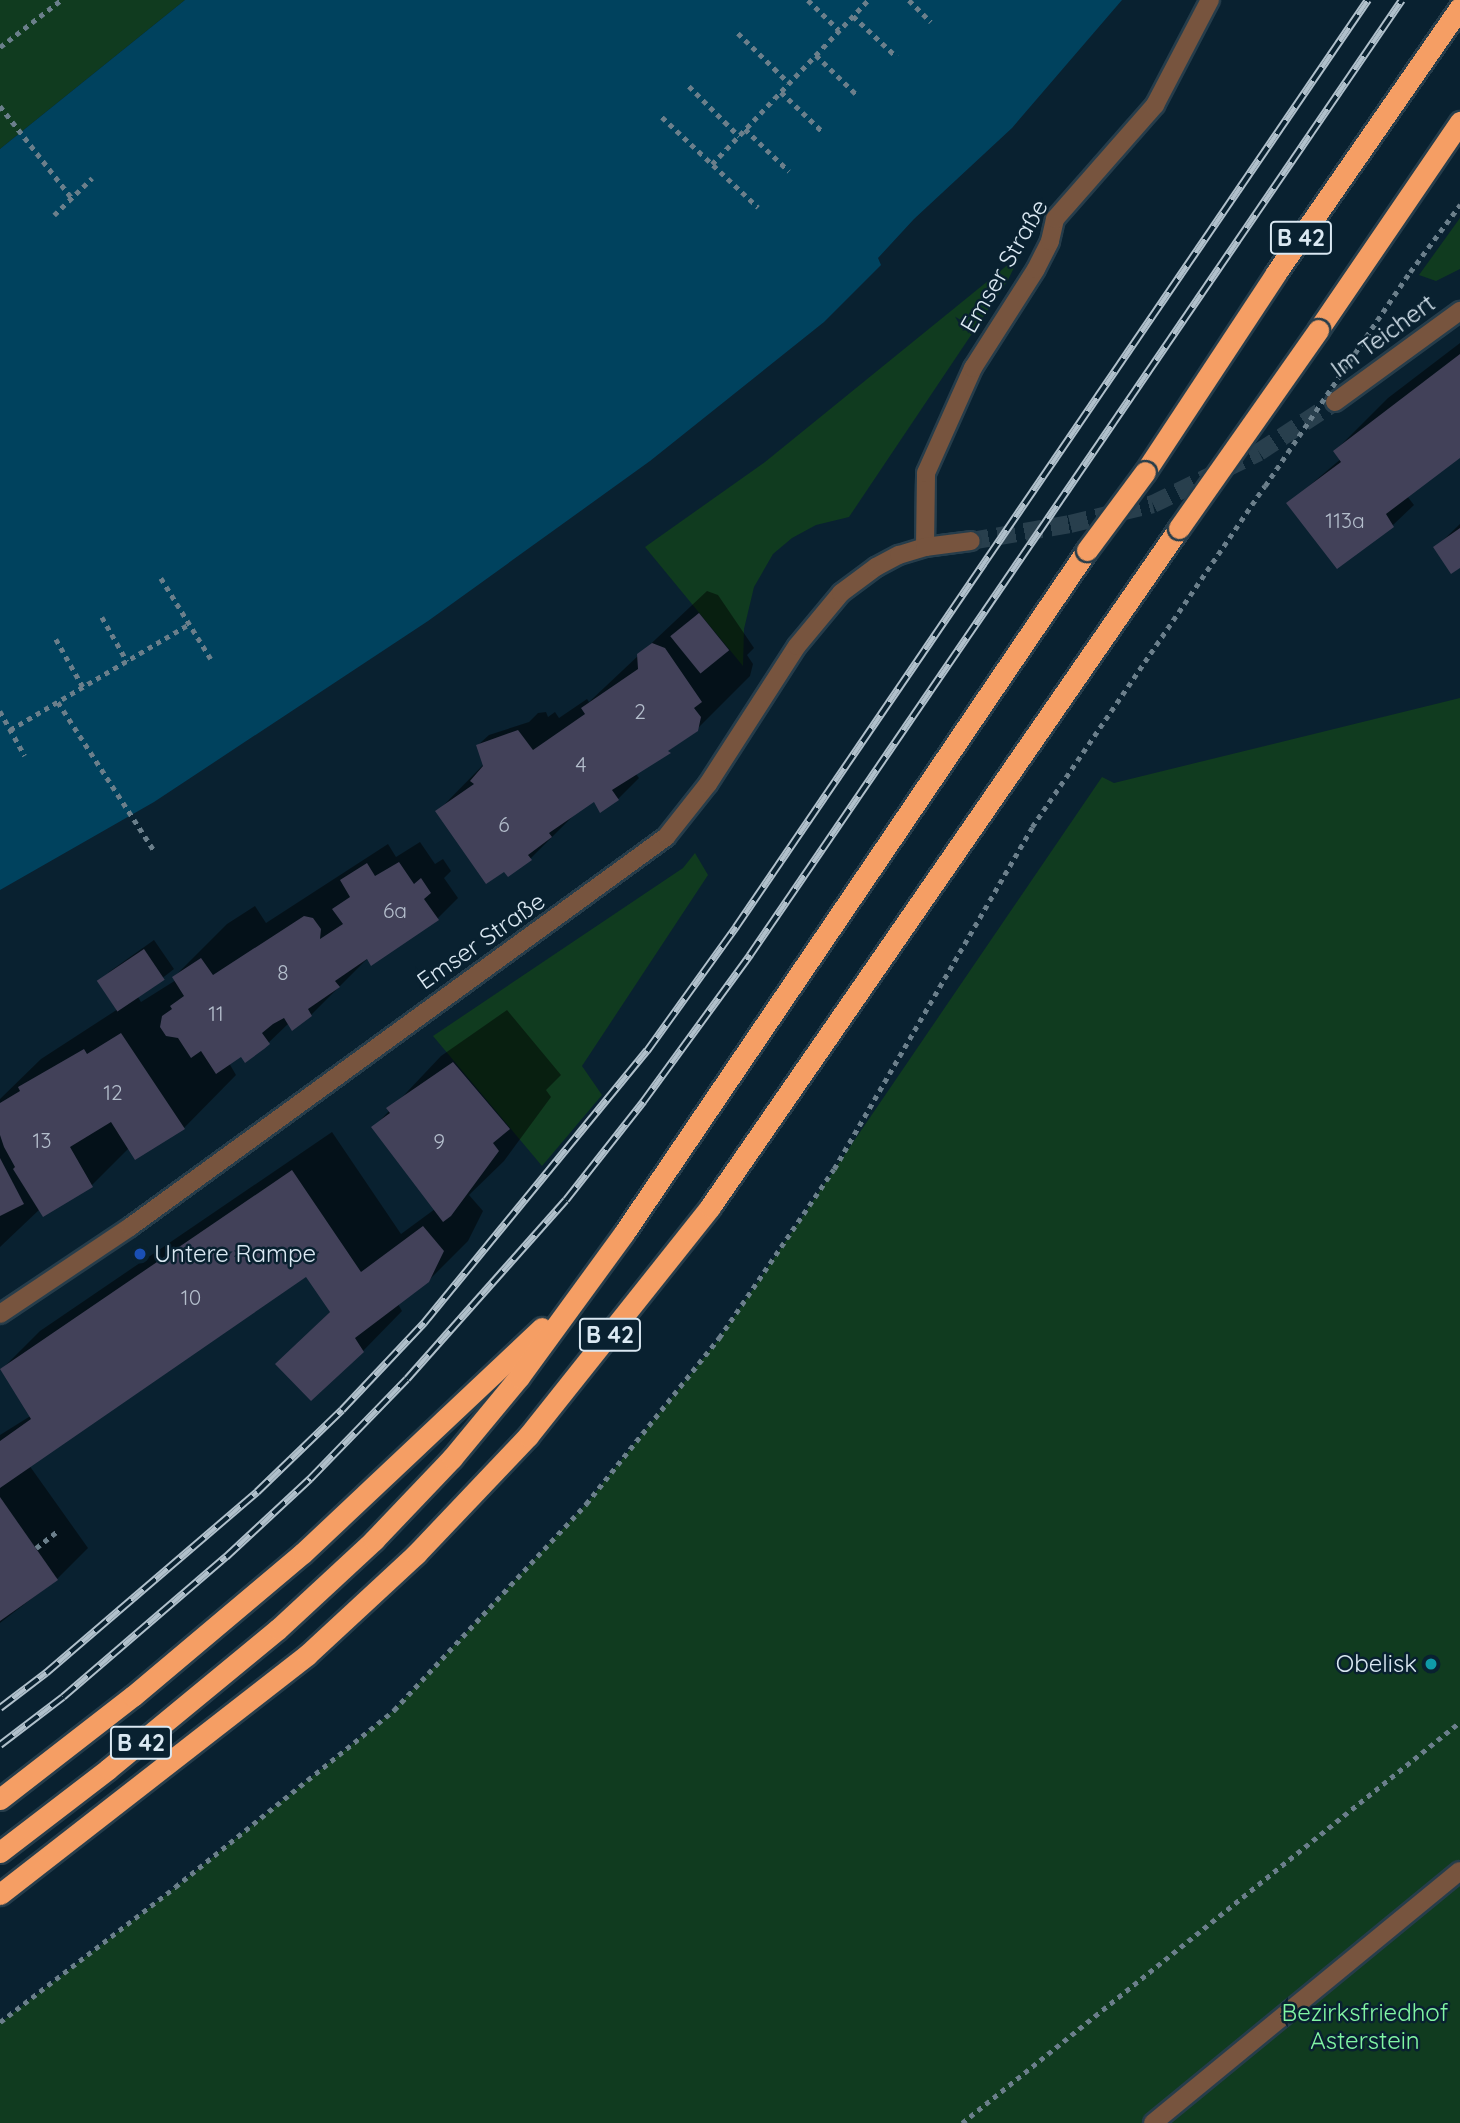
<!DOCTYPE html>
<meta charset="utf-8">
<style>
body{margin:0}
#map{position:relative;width:1460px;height:2123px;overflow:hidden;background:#092130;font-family:Quicksand,sans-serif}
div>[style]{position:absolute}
.green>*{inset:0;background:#103b1f}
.water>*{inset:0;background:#00425e}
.shadow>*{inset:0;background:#0007}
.building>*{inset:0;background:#424159;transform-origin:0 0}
.minor-tunnel>*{height:18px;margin-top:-9px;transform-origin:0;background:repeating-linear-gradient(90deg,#283f4d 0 18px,transparent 0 27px)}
.path>*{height:4.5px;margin-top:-2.25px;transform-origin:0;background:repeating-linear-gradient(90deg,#6b7f8b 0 5px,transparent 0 10px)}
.roads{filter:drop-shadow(2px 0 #263d4b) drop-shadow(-2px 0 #263d4b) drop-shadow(0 2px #263d4b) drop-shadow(0 -2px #263d4b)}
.minor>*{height:18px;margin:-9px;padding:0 9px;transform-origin:9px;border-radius:9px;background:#77543e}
.highway>*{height:21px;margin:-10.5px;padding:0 10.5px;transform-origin:10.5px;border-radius:10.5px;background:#f59e64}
.rail>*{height:8px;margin-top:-4px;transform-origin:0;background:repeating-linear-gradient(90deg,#092130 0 16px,#b0c0cb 0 32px);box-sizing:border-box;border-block:2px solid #b0c0cb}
.path-bridge>*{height:4.5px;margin-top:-2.25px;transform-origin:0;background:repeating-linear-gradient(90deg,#6b7f8b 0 5px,transparent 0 10px)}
.bridges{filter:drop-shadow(2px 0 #263d4b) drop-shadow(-2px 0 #263d4b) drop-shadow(0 2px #263d4b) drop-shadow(0 -2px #263d4b)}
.highway-bridge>*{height:21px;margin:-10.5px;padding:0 10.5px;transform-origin:10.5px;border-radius:10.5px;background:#f59e64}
.dots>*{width:19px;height:19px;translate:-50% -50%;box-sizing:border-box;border:4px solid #092130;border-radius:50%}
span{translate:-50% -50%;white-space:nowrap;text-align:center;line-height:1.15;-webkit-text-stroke:5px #092130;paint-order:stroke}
.number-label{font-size:21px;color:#b4becc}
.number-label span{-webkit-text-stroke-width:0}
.shield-label span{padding:2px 5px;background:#092130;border:2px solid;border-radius:5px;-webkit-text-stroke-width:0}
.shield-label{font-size:23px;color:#dae8f2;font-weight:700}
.street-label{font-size:24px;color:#dae8f2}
.poi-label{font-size:24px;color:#dae8f2}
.left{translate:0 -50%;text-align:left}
.right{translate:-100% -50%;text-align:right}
.park-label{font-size:24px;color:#81f6a4}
</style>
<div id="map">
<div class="green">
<i style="clip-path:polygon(0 0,185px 0,0 149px)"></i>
<i style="clip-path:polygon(1460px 218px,1460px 269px,1436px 281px,1419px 275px)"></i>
<i style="clip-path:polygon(1020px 255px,1008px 280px,849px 517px,816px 525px,792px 538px,773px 554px,754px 587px,744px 629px,743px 666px,645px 547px,765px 462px)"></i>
<i style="clip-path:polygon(1460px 698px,1460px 2123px,0 2123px,0 2023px,176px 1887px,393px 1711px,586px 1504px,719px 1339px,1102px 777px,1114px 783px)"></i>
<i style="clip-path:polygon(695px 853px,708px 875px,582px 1066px,602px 1095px,542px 1166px,433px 1036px,683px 868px)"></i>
</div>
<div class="water">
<i style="clip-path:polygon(185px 0,1122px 0,1012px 128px,914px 219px,878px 258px,881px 265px,824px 322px,650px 461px,428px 621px,154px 802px,0 890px,0 149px)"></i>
</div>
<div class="shadow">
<i style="clip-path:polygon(1460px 343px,1460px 456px,1407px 496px,1414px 505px,1393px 525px,1337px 567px,1289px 503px,1342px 458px,1335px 451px,1388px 398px)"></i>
<i style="clip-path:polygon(1460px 524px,1460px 566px,1435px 548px)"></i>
<i style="clip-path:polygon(707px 591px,718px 595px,754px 648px,747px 655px,753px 664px,750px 676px,697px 729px,636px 774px,639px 778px,618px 799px,594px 800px,580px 809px,531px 858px,508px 875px,438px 811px,484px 764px,478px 745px,489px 735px,529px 722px,538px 713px,546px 712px,548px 717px,555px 712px,559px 718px,587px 699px,589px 702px)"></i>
<i style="clip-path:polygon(420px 842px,435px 864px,443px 859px,451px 871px,444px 878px,458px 898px,438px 918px,368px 958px,311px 1015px,289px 1023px,263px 1048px,241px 1054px,229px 1063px,236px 1075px,184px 1128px,129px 1148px,92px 1185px,40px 1209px,0 1247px,0 1099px,41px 1059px,118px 1009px,99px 982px,109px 972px,154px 940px,174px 969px,138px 997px,141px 1002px,176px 980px,174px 977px,227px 924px,255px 906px,266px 923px,388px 844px,396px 857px)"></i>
<i style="clip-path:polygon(507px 1010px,561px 1075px,546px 1090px,551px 1097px,504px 1161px,469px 1195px,483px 1211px,468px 1241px,428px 1281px,398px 1304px,402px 1311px,363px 1351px,277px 1364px,331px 1311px,306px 1275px,29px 1465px,88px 1548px,57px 1579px,0 1623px,0 1435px,32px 1415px,1px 1370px,40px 1331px,332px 1132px,401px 1234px,435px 1209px,373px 1128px,441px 1056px)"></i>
</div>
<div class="building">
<i style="clip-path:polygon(1460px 354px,1460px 458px,1386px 514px,1394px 527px,1337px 569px,1286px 503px,1341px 462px,1333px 451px)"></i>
<i style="clip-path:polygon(1460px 528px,1460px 568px,1451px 574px,1433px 547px)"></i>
<i style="left:699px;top:613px;width:48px;height:37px;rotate:51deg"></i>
<i style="clip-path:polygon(652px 643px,665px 648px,702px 702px,694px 708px,701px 717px,698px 731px,668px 751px,671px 753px,612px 790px,619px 800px,600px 813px,594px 802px,549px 833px,552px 837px,528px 855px,532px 860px,508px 877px,504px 872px,486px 884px,435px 811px,474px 784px,470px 781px,483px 766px,476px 745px,518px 730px,533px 750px,585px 714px,581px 708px,638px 669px,637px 654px)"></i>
<i style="clip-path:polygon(399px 862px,414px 884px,421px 878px,431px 893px,424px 899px,439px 920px,371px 966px,367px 959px,335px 981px,340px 987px,308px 1009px,312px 1016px,292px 1031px,284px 1018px,273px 1024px,262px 1033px,270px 1044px,264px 1049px,245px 1063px,241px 1057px,216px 1074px,201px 1051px,191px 1058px,178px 1038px,166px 1036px,160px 1027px,162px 1016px,172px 1009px,170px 1006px,184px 996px,172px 977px,201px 958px,213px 975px,304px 916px,313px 918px,321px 929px,320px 939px,343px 924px,332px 909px,350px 897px,340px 880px,367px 863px,375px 876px)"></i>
<i style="left:144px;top:949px;width:37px;height:57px;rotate:56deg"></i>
<i style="clip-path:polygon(121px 1033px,185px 1129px,135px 1160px,111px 1122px,70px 1147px,93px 1187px,43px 1217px,13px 1169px,15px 1167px,4px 1147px,0 1135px,0 1103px,20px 1091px,18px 1087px,84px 1049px,87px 1054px)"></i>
<i style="clip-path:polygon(453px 1062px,510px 1129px,493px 1143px,499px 1151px,451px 1216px,443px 1222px,371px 1127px,390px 1113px,386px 1108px)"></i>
<i style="clip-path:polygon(0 1158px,24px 1204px,0 1216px)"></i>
<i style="clip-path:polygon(292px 1170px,361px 1272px,423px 1226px,444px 1251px,429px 1282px,355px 1338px,364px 1352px,311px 1401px,275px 1364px,330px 1312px,306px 1277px,0 1488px,0 1441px,31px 1419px,0 1369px)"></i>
<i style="clip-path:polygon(0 1497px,58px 1580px,0 1621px)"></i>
</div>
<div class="minor-tunnel">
<i style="left:971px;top:541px;width:100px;rotate:-9.7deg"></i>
<i style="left:1070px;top:524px;width:85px;rotate:-13.5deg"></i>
<i style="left:1153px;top:504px;width:118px;rotate:-26.1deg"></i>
<i style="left:1259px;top:452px;width:91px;rotate:-33.3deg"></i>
</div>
<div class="path">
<i style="left:808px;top:0;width:43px;rotate:44.1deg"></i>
<i style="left:909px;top:0;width:31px;rotate:45deg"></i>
<i style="left:853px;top:16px;width:60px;rotate:43deg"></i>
<i style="left:738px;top:33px;width:71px;rotate:44.4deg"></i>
<i style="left:0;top:47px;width:77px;rotate:-37.6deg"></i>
<i style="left:816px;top:55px;width:60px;rotate:44.3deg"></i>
<i style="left:689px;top:86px;width:71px;rotate:45deg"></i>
<i style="left:781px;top:92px;width:59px;rotate:43.6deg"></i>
<i style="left:0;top:106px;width:117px;rotate:52deg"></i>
<i style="left:662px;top:117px;width:132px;rotate:43.2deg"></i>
<i style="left:745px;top:129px;width:61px;rotate:43.7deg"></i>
<i style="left:712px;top:164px;width:226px;rotate:-46.4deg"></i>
<i style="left:54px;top:215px;width:53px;rotate:-44.2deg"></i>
<i style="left:1410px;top:272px;width:84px;rotate:-53.3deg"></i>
<i style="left:161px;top:578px;width:95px;rotate:58.3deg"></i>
<i style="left:102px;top:617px;width:51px;rotate:60.4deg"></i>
<i style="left:56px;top:639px;width:55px;rotate:60.6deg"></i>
<i style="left:58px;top:702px;width:179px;rotate:57.1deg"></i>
<i style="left:0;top:711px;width:51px;rotate:60.9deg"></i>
<i style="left:10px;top:730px;width:208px;rotate:-30.6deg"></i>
<i style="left:36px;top:1548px;width:29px;rotate:-38deg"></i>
<i style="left:0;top:2022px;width:221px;rotate:-37.6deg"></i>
<i style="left:175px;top:1887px;width:282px;rotate:-38.9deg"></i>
<i style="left:394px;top:1710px;width:282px;rotate:-47deg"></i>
<i style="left:586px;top:1504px;width:213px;rotate:-51.3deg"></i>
<i style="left:719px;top:1338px;width:204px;rotate:-55.8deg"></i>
<i style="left:834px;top:1169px;width:395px;rotate:-59.9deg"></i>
<i style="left:1032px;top:827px;width:413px;rotate:-55.7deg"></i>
<i style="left:962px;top:2123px;width:639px;rotate:-38.84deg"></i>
</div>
<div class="roads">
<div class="minor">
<i style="left:1335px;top:402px;width:155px;rotate:-36.1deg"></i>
<i style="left:925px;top:547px;width:74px;rotate:-89.2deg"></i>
<i style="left:926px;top:473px;width:115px;rotate:-65.9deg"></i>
<i style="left:973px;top:368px;width:117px;rotate:-57.5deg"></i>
<i style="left:1036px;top:269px;width:31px;rotate:-63deg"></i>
<i style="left:1050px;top:241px;width:23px;rotate:-77deg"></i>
<i style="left:1055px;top:219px;width:152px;rotate:-48.7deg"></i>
<i style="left:1155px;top:105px;width:119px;rotate:-62.4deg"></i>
<i style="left:0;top:1314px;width:156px;rotate:-33.8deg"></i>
<i style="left:130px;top:1227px;width:663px;rotate:-36.04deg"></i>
<i style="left:666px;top:837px;width:68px;rotate:-51.6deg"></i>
<i style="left:708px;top:784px;width:164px;rotate:-57.2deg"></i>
<i style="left:797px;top:646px;width:69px;rotate:-50.3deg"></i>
<i style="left:841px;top:593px;width:44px;rotate:-36.6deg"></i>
<i style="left:876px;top:567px;width:26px;rotate:-28deg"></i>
<i style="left:899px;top:555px;width:27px;rotate:-17deg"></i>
<i style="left:925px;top:547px;width:46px;rotate:-7.4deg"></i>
<i style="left:1153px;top:2123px;width:397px;rotate:-39.4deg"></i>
</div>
<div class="highway">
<i style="left:1318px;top:330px;width:252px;rotate:-55.7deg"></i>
<i style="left:1145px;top:472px;width:238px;rotate:-56.6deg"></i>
<i style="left:1276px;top:273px;width:323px;rotate:-55.3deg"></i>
<i style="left:0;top:1799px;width:168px;rotate:-37.8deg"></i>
<i style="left:133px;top:1696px;width:222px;rotate:-40.1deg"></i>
<i style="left:303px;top:1553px;width:328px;rotate:-43.3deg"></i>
<i style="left:0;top:1852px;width:136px;rotate:-37.5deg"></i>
<i style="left:108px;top:1769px;width:220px;rotate:-39.5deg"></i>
<i style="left:278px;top:1629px;width:131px;rotate:-42.8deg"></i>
<i style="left:374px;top:1540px;width:113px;rotate:-46.4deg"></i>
<i style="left:452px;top:1458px;width:105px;rotate:-50.4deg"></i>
<i style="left:519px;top:1377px;width:178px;rotate:-53.9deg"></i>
<i style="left:624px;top:1233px;width:825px;rotate:-55.87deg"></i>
<i style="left:0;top:1894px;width:389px;rotate:-37.9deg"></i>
<i style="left:307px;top:1655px;width:149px;rotate:-42.8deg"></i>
<i style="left:416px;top:1554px;width:163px;rotate:-46.5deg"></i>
<i style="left:528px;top:1436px;width:293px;rotate:-51.5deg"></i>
<i style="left:710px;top:1207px;width:825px;rotate:-55.37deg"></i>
</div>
</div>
<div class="rail">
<i style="left:0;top:1708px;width:58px;rotate:-37.3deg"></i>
<i style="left:46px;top:1673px;width:278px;rotate:-40.6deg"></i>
<i style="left:257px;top:1492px;width:118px;rotate:-44deg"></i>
<i style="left:342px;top:1410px;width:120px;rotate:-46.7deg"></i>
<i style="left:424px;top:1323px;width:352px;rotate:-50.7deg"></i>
<i style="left:647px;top:1051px;width:153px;rotate:-54.3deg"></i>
<i style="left:736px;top:927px;width:1122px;rotate:-55.72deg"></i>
<i style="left:0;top:1745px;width:79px;rotate:-37.3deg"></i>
<i style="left:63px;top:1697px;width:215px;rotate:-40.7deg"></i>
<i style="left:226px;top:1557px;width:115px;rotate:-42.9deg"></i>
<i style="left:310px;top:1479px;width:139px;rotate:-45.9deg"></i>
<i style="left:407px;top:1379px;width:239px;rotate:-48.4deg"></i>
<i style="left:566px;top:1200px;width:125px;rotate:-51.8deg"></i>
<i style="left:643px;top:1102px;width:182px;rotate:-53.9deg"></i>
<i style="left:750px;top:955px;width:1156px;rotate:-55.68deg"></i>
</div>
<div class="path-bridge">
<i style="left:1265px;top:486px;width:258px;rotate:-55.9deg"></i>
</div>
<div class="bridges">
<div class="highway-bridge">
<i style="left:1179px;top:528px;width:242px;rotate:-54.9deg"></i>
<i style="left:1087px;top:550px;width:97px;rotate:-53.4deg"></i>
</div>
</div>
<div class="dots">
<i style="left:140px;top:1254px;background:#1a4fb4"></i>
<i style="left:1431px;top:1664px;background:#0f9aa8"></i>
</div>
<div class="number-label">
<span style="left:1345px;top:520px">113a</span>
<span style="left:640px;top:711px">2</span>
<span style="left:581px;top:764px">4</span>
<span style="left:504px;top:824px">6</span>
<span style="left:395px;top:910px">6a</span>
<span style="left:283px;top:972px">8</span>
<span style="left:216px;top:1013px">11</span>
<span style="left:113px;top:1092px">12</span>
<span style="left:42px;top:1140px">13</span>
<span style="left:439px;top:1141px">9</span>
<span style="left:191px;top:1297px">10</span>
</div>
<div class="shield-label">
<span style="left:1301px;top:238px">B 42</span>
<span style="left:610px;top:1335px">B 42</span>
<span style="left:141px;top:1743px">B 42</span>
</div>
<div class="street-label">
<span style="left:1004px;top:266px;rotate:-60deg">Emser Straße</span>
<span style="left:1383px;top:336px;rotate:-36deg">Im Teichert</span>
<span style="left:481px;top:941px;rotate:-35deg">Emser Straße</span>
</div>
<div class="poi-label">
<span class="left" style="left:154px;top:1254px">Untere Rampe</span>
<span class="right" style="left:1417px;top:1664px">Obelisk</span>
</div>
<div class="park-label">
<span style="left:1365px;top:2027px">Bezirksfriedhof<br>Asterstein</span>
</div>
</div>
